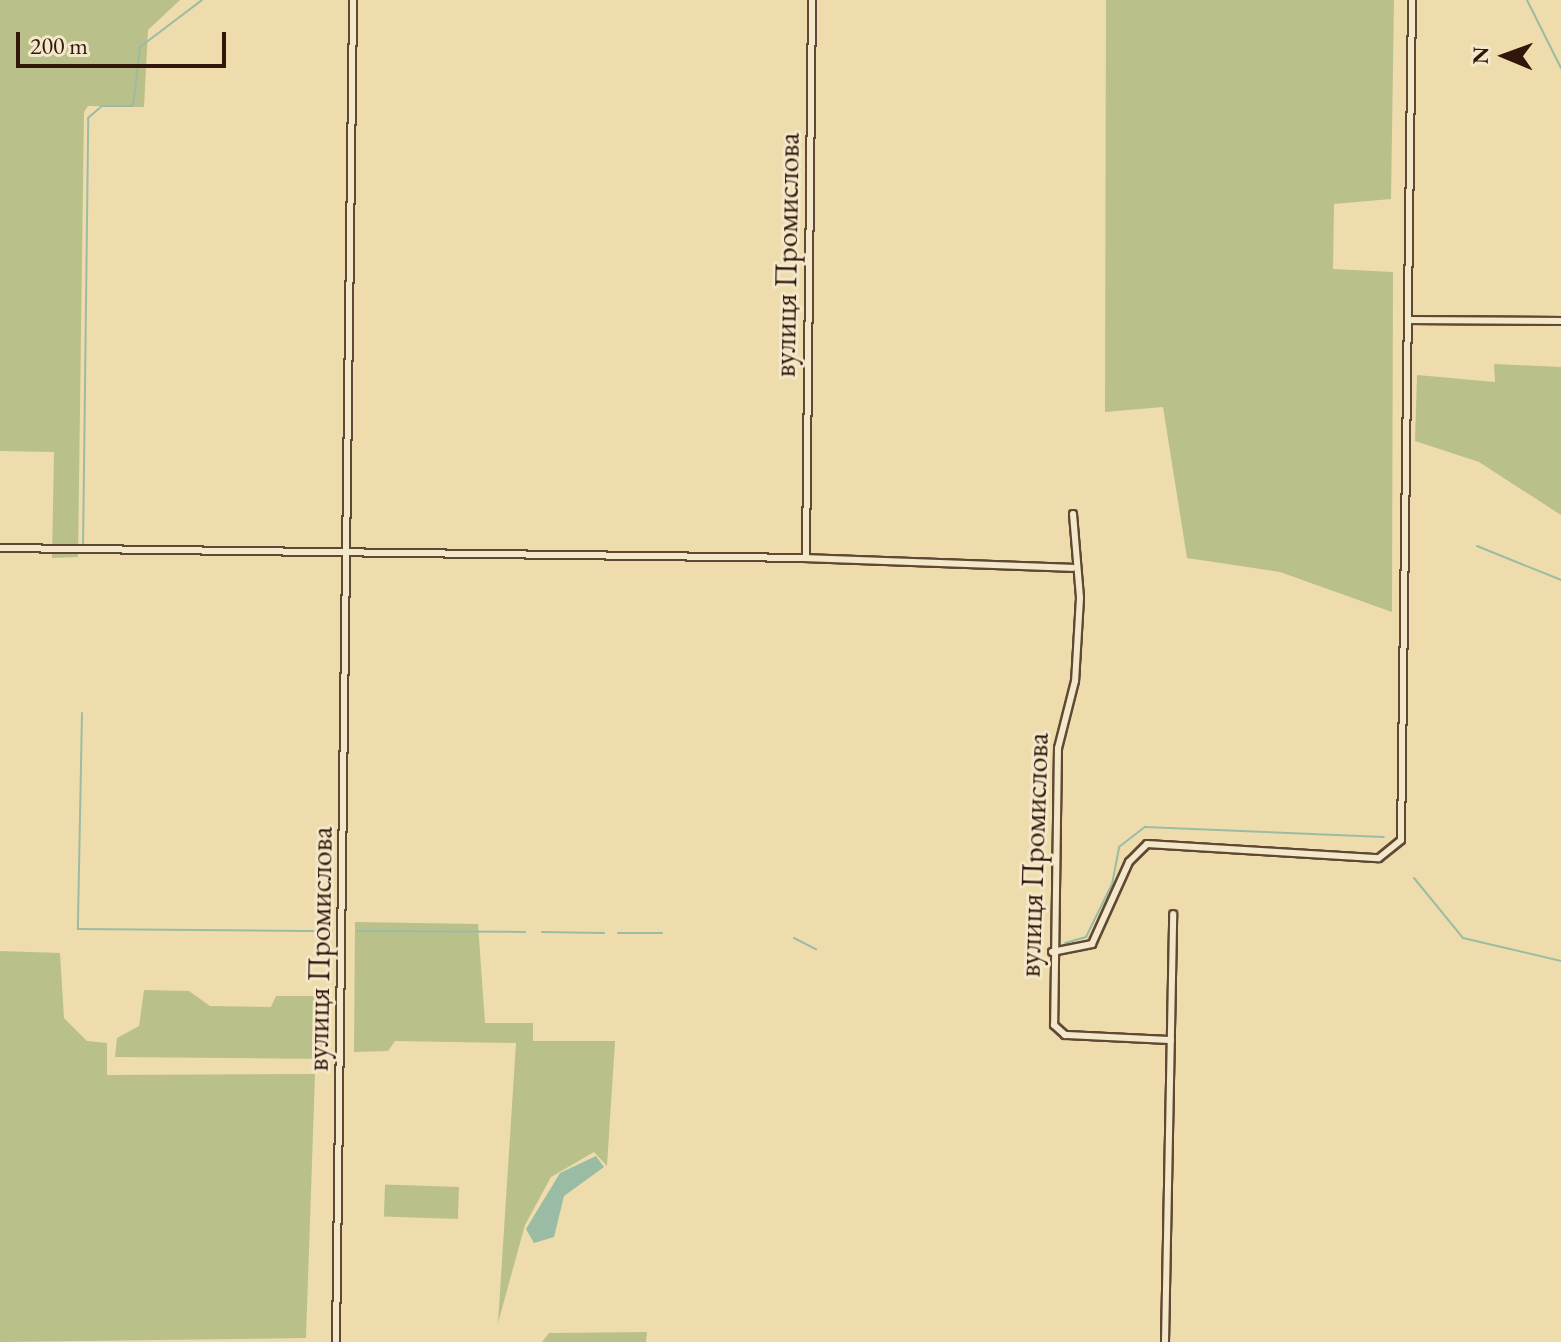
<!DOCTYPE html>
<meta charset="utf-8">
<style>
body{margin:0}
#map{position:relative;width:1561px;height:1342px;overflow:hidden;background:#eedcad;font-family:"EB Garamond",serif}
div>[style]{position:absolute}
.green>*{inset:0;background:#bac089;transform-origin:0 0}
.water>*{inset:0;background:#9abca5}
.stream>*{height:2px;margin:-1px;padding:0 1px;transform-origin:1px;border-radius:1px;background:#9abca5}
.roads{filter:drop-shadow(2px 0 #604834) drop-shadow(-2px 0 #604834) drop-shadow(0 2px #604834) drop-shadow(0 -2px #604834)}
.minor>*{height:6px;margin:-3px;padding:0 3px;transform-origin:3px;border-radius:3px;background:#f4e8ca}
span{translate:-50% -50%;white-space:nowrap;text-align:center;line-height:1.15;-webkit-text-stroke:6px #f4e8ca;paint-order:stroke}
.street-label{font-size:30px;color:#31160b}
.north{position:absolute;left:1465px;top:16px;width:80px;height:80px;-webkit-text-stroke:6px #f4e8ca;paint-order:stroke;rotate:271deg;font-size:22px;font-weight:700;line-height:32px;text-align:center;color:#31160b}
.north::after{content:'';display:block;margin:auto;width:28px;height:36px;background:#31160b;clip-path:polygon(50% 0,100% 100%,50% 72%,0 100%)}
.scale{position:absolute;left:16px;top:32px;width:210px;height:36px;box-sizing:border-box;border:4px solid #31160b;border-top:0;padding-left:10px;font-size:24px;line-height:28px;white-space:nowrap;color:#31160b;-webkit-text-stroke:6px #f4e8ca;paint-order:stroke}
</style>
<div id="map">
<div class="green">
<i style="clip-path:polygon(0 0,180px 0,148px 30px,144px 107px,88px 106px,84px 112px,78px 557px,52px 558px,54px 452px,0 451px)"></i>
<i style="clip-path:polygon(1106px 0,1394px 0,1391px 199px,1334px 204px,1333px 269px,1393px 272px,1392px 612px,1280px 572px,1187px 558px,1163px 407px,1105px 412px)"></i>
<i style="clip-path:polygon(1494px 364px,1561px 367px,1561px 515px,1479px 462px,1415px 441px,1417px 375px,1495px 382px)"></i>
<i style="clip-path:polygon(355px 922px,478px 924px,485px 1023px,533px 1023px,533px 1041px,615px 1041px,607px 1166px,594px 1152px,551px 1177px,525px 1225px,498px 1323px,516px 1043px,395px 1041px,388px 1051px,354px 1052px)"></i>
<i style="clip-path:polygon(0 951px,60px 953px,64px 1018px,87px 1041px,107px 1043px,107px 1075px,315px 1074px,306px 1338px,0 1342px)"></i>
<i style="clip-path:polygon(144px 990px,189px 991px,210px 1006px,271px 1007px,276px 996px,321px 996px,329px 999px,327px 1059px,115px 1057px,117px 1038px,139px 1026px)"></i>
<i style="left:459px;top:1187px;width:32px;height:74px;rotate:92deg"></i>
<i style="clip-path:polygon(647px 1332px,646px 1342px,542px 1342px,549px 1333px)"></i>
</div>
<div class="water">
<i style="clip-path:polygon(596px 1156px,604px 1167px,564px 1196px,554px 1237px,534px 1243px,526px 1229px,560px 1173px)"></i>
</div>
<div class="stream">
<i style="left:1527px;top:0;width:76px;rotate:63.4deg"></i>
<i style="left:1477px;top:546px;width:91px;rotate:22deg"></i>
<i style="left:83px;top:549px;width:431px;rotate:-89.3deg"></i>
<i style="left:88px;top:118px;width:18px;rotate:-41deg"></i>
<i style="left:102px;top:106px;width:31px"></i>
<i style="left:133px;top:106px;width:59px;rotate:-83.2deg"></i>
<i style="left:140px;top:47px;width:78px;rotate:-37.2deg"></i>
<i style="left:82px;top:713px;width:216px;rotate:91.1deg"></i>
<i style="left:78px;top:929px;width:254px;rotate:0.5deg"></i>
<i style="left:1414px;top:878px;width:77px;rotate:50.8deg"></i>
<i style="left:1463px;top:938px;width:101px;rotate:13.2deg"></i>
<i style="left:357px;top:931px;width:168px;rotate:0.3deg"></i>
<i style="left:542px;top:932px;width:62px;rotate:0.9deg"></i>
<i style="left:618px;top:933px;width:44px"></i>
<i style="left:794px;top:938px;width:25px;rotate:27deg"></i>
<i style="left:1065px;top:943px;width:22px;rotate:-16deg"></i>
<i style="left:1086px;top:937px;width:59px;rotate:-63.9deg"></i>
<i style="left:1112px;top:884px;width:38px;rotate:-79deg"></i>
<i style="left:1119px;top:847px;width:33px;rotate:-38deg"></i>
<i style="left:1145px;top:827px;width:239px;rotate:2.4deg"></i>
</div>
<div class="roads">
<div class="minor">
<i style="left:812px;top:0;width:558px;rotate:90.62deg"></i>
<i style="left:806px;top:558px;width:267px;rotate:2.1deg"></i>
<i style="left:1410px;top:320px;width:151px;rotate:0.4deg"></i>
<i style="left:1073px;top:514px;width:84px;rotate:85.2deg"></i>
<i style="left:1080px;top:598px;width:83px;rotate:93.4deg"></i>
<i style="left:1075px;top:681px;width:69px;rotate:104.2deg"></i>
<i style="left:1058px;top:748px;width:277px;rotate:90.8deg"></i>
<i style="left:1054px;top:1025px;width:15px;rotate:42deg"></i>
<i style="left:1065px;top:1035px;width:106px;rotate:2.7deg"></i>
<i style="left:0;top:548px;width:806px;rotate:0.71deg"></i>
<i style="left:1052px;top:952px;width:41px;rotate:-11.3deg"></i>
<i style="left:1092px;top:944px;width:90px;rotate:-65.7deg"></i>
<i style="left:1129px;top:862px;width:25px;rotate:-45deg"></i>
<i style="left:1147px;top:844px;width:232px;rotate:3.5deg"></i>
<i style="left:1379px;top:858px;width:28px;rotate:-39deg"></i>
<i style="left:1401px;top:840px;width:840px;rotate:-89.25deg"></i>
<i style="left:336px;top:1342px;width:1342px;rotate:-89.27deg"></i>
<i style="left:1165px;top:1342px;width:428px;rotate:-88.9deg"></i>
</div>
</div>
<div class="street-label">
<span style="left:787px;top:255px;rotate:-89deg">вулиця Промислова</span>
<span style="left:1034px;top:855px;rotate:-88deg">вулиця Промислова</span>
<span style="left:320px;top:949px;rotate:-89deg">вулиця Промислова</span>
</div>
<div class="north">N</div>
<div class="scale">200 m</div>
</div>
